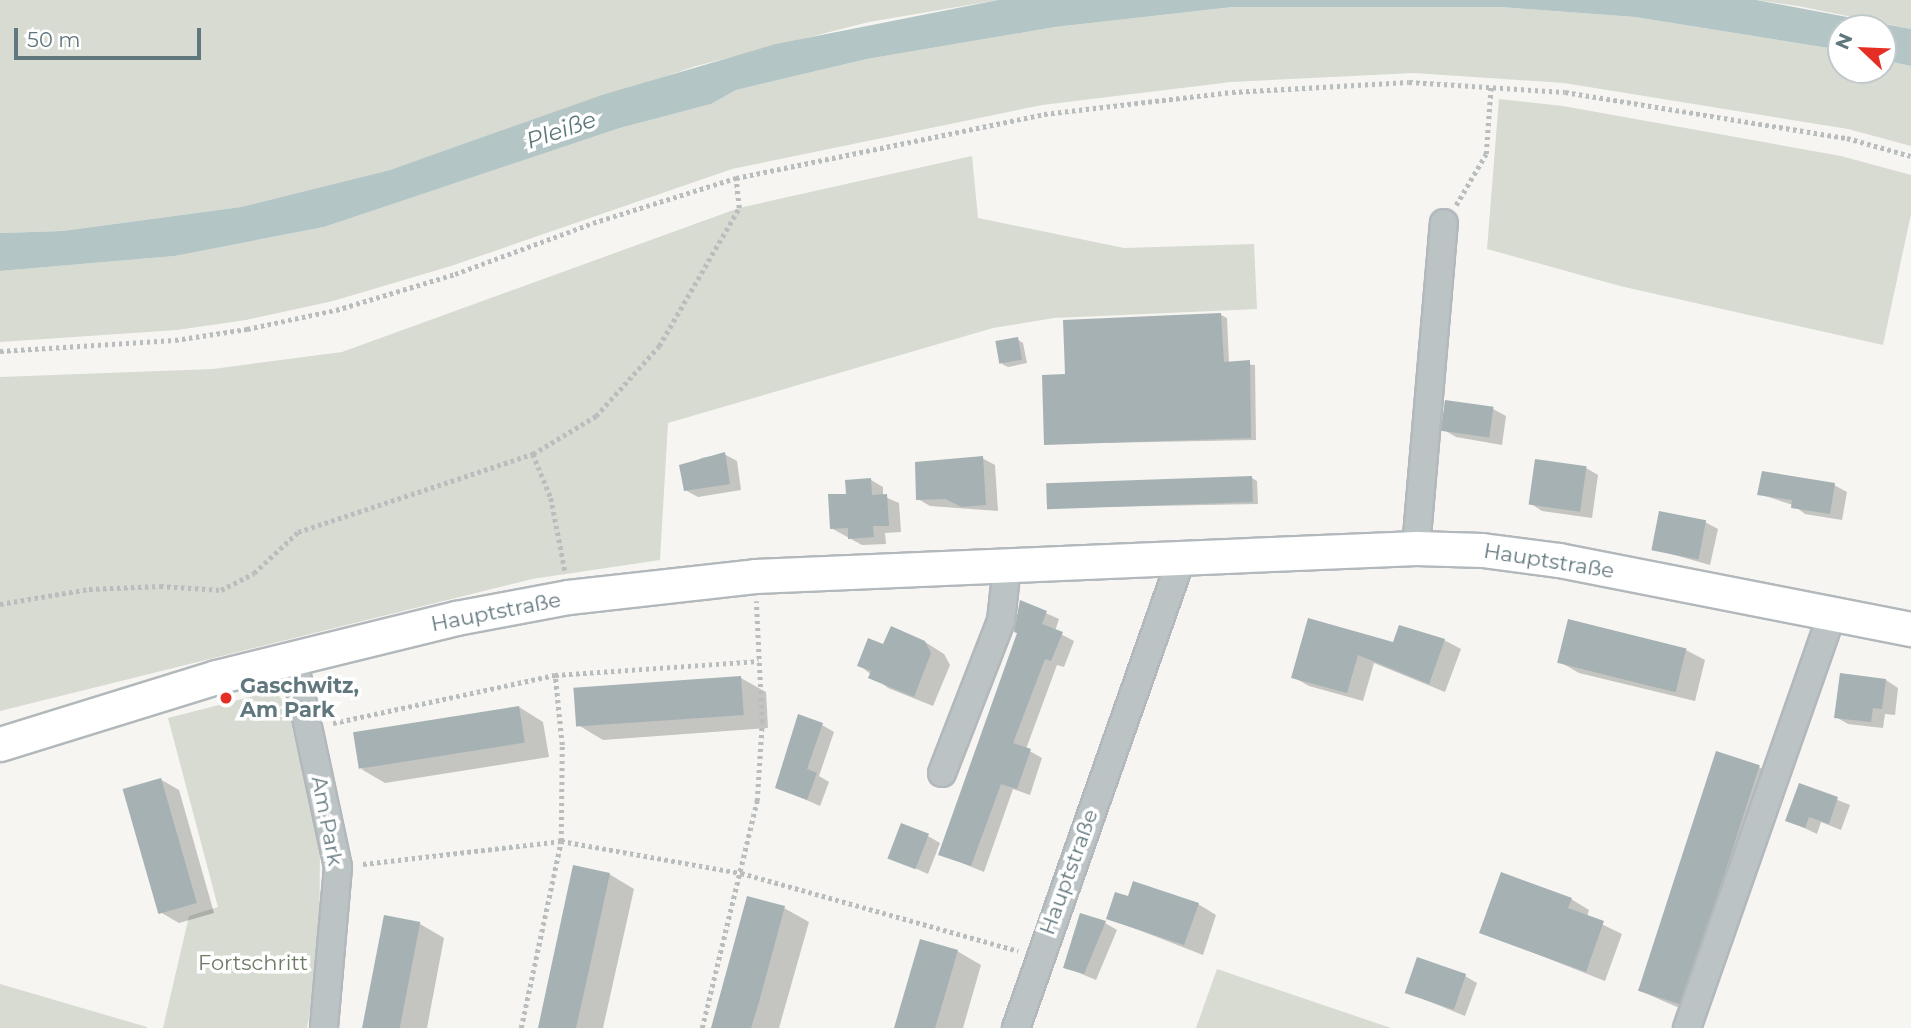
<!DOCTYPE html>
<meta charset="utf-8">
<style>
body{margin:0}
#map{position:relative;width:1911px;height:1028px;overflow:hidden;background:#f6f5f2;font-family:Montserrat,sans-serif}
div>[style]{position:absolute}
.green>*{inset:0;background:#d7dbd1}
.water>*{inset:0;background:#b4c5c6}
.shadow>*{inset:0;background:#0003}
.building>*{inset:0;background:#a6b1b4;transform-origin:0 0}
.path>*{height:4.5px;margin-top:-2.25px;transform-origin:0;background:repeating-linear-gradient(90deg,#b9bdbe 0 3.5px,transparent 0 7px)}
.roads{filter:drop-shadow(2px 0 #b2b8bb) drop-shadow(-2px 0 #b2b8bb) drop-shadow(0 2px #b2b8bb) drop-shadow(0 -2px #b2b8bb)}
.minor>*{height:26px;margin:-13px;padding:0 13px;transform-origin:13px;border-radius:13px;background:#bcc3c5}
.major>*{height:33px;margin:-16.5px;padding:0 16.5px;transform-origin:16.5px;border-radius:16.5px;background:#fff}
.dots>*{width:19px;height:19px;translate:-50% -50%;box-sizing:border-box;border:4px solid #fff;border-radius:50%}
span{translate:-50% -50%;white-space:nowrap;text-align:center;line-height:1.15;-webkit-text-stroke:7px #fff;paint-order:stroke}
.street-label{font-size:21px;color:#61777e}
.poi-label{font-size:21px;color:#61777e;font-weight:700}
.left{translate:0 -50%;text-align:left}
.park-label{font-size:21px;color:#6c7b64}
.water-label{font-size:23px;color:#5b7779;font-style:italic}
.north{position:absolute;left:1827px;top:14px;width:70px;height:70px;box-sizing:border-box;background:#fff;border:2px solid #c0c9cb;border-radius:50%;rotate:293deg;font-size:19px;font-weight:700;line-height:28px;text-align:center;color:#61777e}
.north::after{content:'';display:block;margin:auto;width:24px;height:32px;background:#e52e24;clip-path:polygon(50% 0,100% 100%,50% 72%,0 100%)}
.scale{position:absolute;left:14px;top:28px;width:187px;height:32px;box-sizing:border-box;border:4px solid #61777e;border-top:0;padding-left:9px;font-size:21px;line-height:24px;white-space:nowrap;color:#61777e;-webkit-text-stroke:5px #fff;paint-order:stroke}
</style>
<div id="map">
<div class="green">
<i style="clip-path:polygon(0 0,998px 0,869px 22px,696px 66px,390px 170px,241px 207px,61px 231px,0 233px)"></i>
<i style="clip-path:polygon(1756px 0,1911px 0,1911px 29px,1798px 6px)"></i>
<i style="clip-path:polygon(1347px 4px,1500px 7px,1635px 17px,1841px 50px,1841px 70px,1883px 70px,1883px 60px,1911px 66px,1911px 146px,1848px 129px,1564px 83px,1414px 73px,1231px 82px,1042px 105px,732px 169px,451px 266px,333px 301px,246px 320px,177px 330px,0 342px,0 271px,175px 256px,324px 227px,620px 128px,711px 104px,736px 90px,867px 59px,1055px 27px,1234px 7px)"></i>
<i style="clip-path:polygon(1499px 99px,1563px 106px,1841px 156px,1911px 175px,1911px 214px,1883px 345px,1620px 286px,1487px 249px)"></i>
<i style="clip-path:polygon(972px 156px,978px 218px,1124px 248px,1254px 244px,1257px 309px,1054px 318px,993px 328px,668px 423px,660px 560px,532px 579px,0 711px,0 377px,213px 369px,342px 352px,739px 208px)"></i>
<i style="clip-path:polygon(274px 691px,287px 705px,320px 848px,319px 962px,307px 1028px,163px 1028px,189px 916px,218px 907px,168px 718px)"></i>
<i style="clip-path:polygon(1217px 969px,1391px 1028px,1196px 1028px)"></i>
<i style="clip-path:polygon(0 984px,147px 1027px,147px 1028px,0 1028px)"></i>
</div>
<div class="water">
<i style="clip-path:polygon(998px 0,1756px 0,1911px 29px,1911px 66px,1883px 60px,1883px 28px,1841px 28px,1841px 50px,1635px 17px,1500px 7px,1233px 7px,1055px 27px,867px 59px,736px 90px,711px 104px,620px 128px,324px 227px,175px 256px,0 271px,0 233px,62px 231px,241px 207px,390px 170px,602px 95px,776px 44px)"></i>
</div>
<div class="shadow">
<i style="clip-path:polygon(1221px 315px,1227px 318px,1229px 363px,1255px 365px,1256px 440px,1046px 444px,1067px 375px)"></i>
<i style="clip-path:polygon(1017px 339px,1023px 343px,1027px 363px,1008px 367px,1002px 364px)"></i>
<i style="clip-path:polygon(1493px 409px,1506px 416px,1502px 445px,1456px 437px,1444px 430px)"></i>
<i style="clip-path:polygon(724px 454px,737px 461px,741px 490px,698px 497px,685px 490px,701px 458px)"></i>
<i style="clip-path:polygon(982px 458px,995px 465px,998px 511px,930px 506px,918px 499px)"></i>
<i style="clip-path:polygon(1586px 468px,1598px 475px,1592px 518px,1542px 511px,1530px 503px)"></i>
<i style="clip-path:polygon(1252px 478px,1257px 481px,1258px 504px,1048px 508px)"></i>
<i style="clip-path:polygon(871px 480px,883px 487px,883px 496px,899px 503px,901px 532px,885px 533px,886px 544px,862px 545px,831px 528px,848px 495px)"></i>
<i style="clip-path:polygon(1834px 485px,1847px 492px,1842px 520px,1805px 514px,1793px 505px,1759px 494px)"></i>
<i style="clip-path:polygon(1705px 522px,1718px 529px,1710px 565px,1653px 549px)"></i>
<i style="clip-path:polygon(1021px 602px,1059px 619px,1055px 631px,1074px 641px,1064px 667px,1057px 665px,1026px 749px,1042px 758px,1030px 795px,1013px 789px,984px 872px,940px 854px,1019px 633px)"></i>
<i style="clip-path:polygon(1309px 620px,1394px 644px,1444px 640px,1461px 649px,1445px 692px,1374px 663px,1363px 701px,1309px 686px,1293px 677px)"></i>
<i style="clip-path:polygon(925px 642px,944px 654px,950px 665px,933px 706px,888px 688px,859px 665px,884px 646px)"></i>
<i style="clip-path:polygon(1686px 650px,1705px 660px,1695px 701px,1579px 673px,1560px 662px)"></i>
<i style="clip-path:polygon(741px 678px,766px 692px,768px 728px,603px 740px,578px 725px)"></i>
<i style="clip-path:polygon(1886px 680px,1898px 688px,1895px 715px,1885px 714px,1883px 728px,1848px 724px,1836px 717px)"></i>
<i style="clip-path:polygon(519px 707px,543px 722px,549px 757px,385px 783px,361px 769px)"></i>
<i style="clip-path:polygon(822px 725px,834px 732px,819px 776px,829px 782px,820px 806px,777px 787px)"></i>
<i style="clip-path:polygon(1759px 767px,1783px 781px,1700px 1017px,1638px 990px)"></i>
<i style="clip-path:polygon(160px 779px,179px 790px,214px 913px,179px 923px,160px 912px)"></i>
<i style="clip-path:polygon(1800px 785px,1850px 805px,1841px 830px,1821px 822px,1817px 834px,1787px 820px)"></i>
<i style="clip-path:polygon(928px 836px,940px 843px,928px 874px,890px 857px)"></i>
<i style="clip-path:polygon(609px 874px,634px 889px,603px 1028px,540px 1028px)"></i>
<i style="clip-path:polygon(1129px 899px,1198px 904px,1216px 915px,1203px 955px,1108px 918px)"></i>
<i style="clip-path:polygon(1571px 899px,1589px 910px,1587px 917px,1622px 934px,1605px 981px,1481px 932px)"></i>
<i style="clip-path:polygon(784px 908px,809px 922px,779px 1028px,713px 1028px)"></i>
<i style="clip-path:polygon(385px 917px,420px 924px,444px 938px,427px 1028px,364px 1028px)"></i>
<i style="clip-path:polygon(1105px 923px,1117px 930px,1096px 980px,1065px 967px)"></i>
<i style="clip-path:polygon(957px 951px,981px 965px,963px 1028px,896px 1028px)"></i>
<i style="clip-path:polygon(1465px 976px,1477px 983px,1465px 1016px,1406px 992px)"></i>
</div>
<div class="building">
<i style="clip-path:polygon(1221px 313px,1224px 362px,1250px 360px,1251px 438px,1044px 445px,1042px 375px,1065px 374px,1063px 320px)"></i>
<i style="left:1018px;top:337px;width:23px;height:23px;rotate:80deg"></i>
<i style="left:1445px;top:400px;width:49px;height:31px;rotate:8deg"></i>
<i style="clip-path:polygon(725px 452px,730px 484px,684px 491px,679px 465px)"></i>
<i style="clip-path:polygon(983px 456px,986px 505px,962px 507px,945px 499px,916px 500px,915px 462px)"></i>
<i style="left:1535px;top:459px;width:52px;height:46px;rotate:8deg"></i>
<i style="clip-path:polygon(1762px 471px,1835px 483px,1830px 514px,1791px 508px,1792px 500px,1757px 495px)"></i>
<i style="left:1252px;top:476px;width:26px;height:206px;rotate:88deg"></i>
<i style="clip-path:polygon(871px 478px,872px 495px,887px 494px,889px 526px,873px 526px,874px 537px,848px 539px,848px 528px,830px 529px,828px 494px,846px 494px,845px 480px)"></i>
<i style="left:1659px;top:511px;width:48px;height:40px;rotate:11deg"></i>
<i style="clip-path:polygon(1020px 600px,1047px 611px,1042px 624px,1063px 632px,1051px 661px,1045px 659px,1013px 743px,1031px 749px,1017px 789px,1001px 784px,971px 866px,938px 855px,1017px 633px,1014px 632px)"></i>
<i style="clip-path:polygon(1308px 618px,1393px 642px,1399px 625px,1445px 639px,1429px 684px,1358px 655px,1347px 693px,1291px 678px)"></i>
<i style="left:1568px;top:619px;width:122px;height:45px;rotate:14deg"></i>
<i style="clip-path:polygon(891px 626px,925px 641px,931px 653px,914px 697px,868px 678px,871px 671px,857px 666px,868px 638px,883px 644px)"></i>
<i style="clip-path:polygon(1840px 673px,1886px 679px,1882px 709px,1873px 708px,1871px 722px,1834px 718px)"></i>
<i style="left:741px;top:676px;width:39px;height:168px;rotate:86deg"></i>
<i style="left:519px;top:706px;width:37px;height:168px;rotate:81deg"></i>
<i style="clip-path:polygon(798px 714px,823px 723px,807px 769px,817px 773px,807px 800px,775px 788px)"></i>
<i style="left:1716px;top:751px;width:46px;height:252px;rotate:18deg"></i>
<i style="left:161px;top:778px;width:130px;height:40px;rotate:74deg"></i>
<i style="clip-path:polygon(1799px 783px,1838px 797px,1829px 824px,1809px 817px,1805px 828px,1785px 821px)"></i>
<i style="left:901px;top:823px;width:30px;height:38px;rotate:21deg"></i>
<i style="clip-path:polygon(573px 865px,610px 873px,589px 970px,576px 1028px,538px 1028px)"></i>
<i style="clip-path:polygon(1501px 872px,1572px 898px,1568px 908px,1604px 921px,1586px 972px,1479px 933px)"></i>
<i style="clip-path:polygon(1133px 881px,1199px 903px,1184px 945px,1106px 919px,1115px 892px,1128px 896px)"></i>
<i style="clip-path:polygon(747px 896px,785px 906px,759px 1002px,751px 1028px,711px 1028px)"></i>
<i style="clip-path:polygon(1080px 913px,1106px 921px,1084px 974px,1063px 968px)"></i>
<i style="left:384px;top:915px;width:37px;height:115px;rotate:11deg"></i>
<i style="clip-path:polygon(920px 939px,958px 950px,944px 998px,935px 1028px,894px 1028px)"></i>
<i style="left:1417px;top:957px;width:52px;height:38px;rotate:19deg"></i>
</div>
<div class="path">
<i style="left:1456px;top:205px;width:59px;rotate:-59.5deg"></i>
<i style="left:1486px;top:154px;width:69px;rotate:-85.9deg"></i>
<i style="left:0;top:351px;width:175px;rotate:-3.6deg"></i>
<i style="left:175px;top:340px;width:73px;rotate:-8.7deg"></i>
<i style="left:247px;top:329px;width:91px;rotate:-12.1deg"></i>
<i style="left:336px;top:310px;width:124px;rotate:-16.8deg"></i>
<i style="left:455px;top:274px;width:147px;rotate:-20.3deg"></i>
<i style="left:593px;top:223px;width:150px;rotate:-17.5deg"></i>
<i style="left:736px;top:178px;width:315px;rotate:-11.7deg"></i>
<i style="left:1044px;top:114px;width:189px;rotate:-6.7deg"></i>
<i style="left:1232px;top:92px;width:177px;rotate:-3.2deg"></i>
<i style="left:1409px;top:82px;width:156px;rotate:3.7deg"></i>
<i style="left:1565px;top:92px;width:286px;rotate:9.3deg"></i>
<i style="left:1847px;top:138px;width:66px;rotate:15.7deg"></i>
<i style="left:533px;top:454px;width:48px;rotate:67.8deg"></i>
<i style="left:551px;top:498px;width:74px;rotate:79.1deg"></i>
<i style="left:0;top:604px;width:90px;rotate:-9.6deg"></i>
<i style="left:89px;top:589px;width:71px;rotate:-2.4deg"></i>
<i style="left:160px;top:586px;width:61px;rotate:3.8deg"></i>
<i style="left:221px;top:590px;width:37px;rotate:-27deg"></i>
<i style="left:254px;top:573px;width:60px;rotate:-43deg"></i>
<i style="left:298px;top:532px;width:248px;rotate:-18.4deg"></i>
<i style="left:533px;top:454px;width:74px;rotate:-31.1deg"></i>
<i style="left:596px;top:416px;width:94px;rotate:-48deg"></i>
<i style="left:659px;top:346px;width:160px;rotate:-59.9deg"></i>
<i style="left:739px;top:208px;width:30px;rotate:-96deg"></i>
<i style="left:333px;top:723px;width:227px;rotate:-12.2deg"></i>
<i style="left:555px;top:675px;width:204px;rotate:-3.9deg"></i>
<i style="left:363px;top:864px;width:199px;rotate:-6.6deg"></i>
<i style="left:561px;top:841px;width:183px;rotate:10.1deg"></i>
<i style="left:741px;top:873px;width:288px;rotate:15.7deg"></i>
<i style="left:521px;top:1028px;width:191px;rotate:-77.9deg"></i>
<i style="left:561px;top:841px;width:96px;rotate:-89.4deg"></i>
<i style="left:562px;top:745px;width:70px;rotate:-95.7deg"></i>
<i style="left:702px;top:1028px;width:234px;rotate:-76.4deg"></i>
<i style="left:757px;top:801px;width:79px;rotate:-86.4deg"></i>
<i style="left:762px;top:722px;width:121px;rotate:-92.8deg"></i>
</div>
<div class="roads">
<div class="minor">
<i style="left:1416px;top:548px;width:326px;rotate:-85.1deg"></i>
<i style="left:293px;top:657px;width:215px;rotate:77.9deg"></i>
<i style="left:338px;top:867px;width:162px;rotate:95deg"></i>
<i style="left:942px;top:773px;width:163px;rotate:-68.8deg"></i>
<i style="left:1001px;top:621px;width:55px;rotate:-83.8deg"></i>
<i style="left:1016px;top:1028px;width:497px;rotate:-70.6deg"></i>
<i style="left:1687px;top:1028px;width:438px;rotate:-70.7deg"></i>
</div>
<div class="major">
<i style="left:0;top:744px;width:226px;rotate:-17.2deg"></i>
<i style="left:216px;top:677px;width:247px;rotate:-13.8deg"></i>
<i style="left:456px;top:618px;width:114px;rotate:-10.6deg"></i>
<i style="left:568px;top:597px;width:188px;rotate:-6.4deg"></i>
<i style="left:755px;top:576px;width:662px;rotate:-2.43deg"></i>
<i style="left:1416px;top:548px;width:66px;rotate:1.7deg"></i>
<i style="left:1482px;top:550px;width:78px;rotate:7.4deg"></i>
<i style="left:1559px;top:560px;width:359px;rotate:11.1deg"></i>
</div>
</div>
<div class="dots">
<i style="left:226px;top:698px;background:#e52e24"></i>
</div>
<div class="street-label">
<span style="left:1549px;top:561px;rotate:9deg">Hauptstraße</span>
<span style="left:496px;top:612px;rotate:-11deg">Hauptstraße</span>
<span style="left:327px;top:821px;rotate:79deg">Am Park</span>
<span style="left:1069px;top:872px;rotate:-70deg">Hauptstraße</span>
</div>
<div class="poi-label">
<span class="left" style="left:240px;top:698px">Gaschwitz,<br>Am Park</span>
</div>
<div class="park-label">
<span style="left:253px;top:963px">Fortschritt</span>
</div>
<div class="water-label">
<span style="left:561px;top:130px;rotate:-19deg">Pleiße</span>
</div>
<div class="north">N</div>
<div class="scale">50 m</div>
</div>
